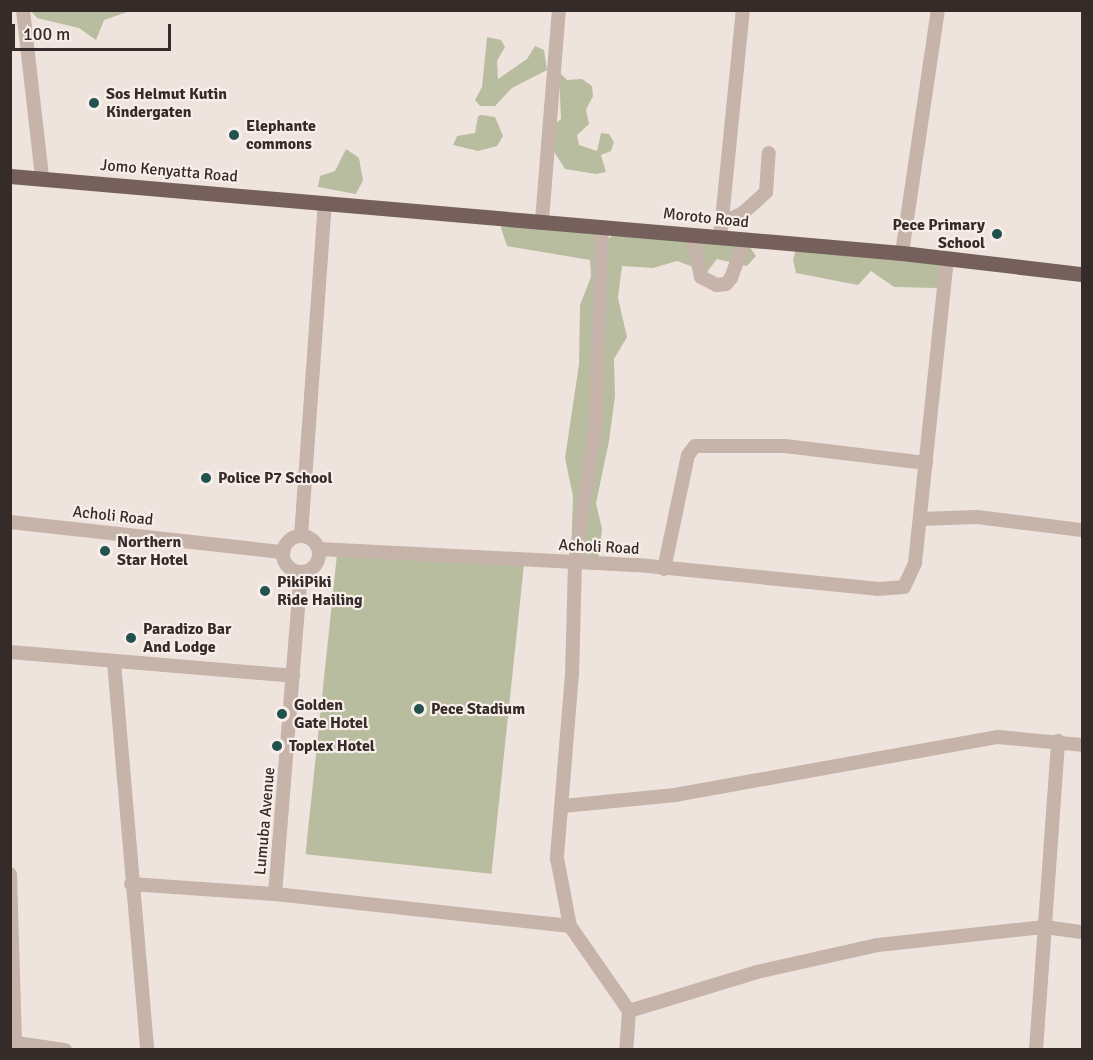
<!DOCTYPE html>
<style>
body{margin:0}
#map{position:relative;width:1093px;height:1060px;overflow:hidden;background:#efe4dd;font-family:Signika,sans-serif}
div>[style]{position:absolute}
.green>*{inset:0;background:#b7bd9e;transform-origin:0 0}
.minor>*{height:14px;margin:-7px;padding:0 7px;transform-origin:7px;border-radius:7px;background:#c6b3aa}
.minor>.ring{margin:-7px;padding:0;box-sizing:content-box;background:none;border:14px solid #c6b3aa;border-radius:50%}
.major>*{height:15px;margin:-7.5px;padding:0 7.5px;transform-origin:7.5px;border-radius:7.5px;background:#75605b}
.dots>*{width:16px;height:16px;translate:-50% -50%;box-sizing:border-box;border:3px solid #f8eee9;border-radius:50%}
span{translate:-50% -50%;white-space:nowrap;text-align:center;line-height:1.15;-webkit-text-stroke:4.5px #f8eee9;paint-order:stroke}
.poi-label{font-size:16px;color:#352b29;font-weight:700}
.left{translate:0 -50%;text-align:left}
.right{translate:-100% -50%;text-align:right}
.street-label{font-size:16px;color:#352b29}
.frame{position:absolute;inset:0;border:12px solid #352b29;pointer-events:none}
.scale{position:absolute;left:12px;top:24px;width:159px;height:27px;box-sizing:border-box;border:3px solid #352b29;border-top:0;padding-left:8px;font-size:18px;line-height:21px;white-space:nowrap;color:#352b29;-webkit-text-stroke:4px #f8eee9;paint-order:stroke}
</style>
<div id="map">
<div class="green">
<i style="clip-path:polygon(31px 11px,130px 11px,104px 20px,96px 40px,79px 28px,37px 18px)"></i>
<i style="clip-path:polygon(487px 37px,501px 40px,505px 47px,497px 61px,498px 79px,527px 59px,535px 46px,544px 50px,547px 70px,512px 88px,495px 106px,480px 106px,475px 100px,482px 87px)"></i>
<i style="clip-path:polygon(559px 72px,567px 80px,582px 79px,592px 86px,593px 96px,586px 110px,589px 124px,577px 135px,579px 145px,597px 151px,601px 133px,609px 134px,614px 142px,611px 151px,601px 155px,606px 172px,596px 174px,565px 169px,553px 150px,555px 124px,561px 119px)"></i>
<i style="clip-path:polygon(481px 115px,495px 117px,503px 136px,497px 146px,478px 151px,453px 145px,457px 136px,475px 133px,478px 116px)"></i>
<i style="clip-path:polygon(346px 149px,359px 158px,363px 180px,356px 194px,318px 187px,320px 176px,335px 171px)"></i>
<i style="clip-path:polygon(506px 216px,584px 227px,608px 239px,617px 232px,749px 246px,756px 256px,747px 266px,717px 259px,707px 272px,677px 261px,653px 268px,622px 266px,618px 298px,627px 337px,614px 359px,615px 396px,609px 441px,596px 503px,602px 529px,598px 562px,571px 559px,573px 496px,565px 458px,579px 364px,580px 305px,591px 277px,590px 260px,507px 246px,501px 228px)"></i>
<i style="clip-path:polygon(797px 246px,942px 262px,937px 288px,894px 287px,871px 271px,858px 285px,796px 273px,793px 260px)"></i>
<i style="left:338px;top:545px;width:187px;height:311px;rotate:6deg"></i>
</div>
<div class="minor">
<i style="left:23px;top:10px;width:169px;rotate:83.5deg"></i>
<i style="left:542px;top:220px;width:211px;rotate:-85.4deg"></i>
<i style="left:721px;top:224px;width:25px;rotate:-27deg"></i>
<i style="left:743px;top:213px;width:31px;rotate:-42deg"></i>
<i style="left:766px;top:192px;width:39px;rotate:-86deg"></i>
<i style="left:602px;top:227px;width:198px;rotate:91.7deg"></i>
<i style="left:596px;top:425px;width:139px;rotate:98.7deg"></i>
<i style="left:575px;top:562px;width:112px;rotate:91.5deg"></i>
<i style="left:572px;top:674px;width:185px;rotate:94.7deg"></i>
<i style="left:557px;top:858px;width:69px;rotate:79.2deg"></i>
<i style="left:570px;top:926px;width:103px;rotate:55.2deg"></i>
<i style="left:629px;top:1011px;width:39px;rotate:94deg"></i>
<i style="left:692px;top:235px;width:43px;rotate:77.9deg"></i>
<i style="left:701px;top:277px;width:18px;rotate:27deg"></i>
<i style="left:717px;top:285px;width:9px;rotate:-6deg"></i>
<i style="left:726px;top:284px;width:8px;rotate:-50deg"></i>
<i style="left:731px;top:278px;width:40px;rotate:-69.8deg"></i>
<i style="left:720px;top:239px;width:230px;rotate:-84.3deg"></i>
<i style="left:902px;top:253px;width:246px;rotate:-81.6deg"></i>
<i style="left:920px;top:519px;width:57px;rotate:-2deg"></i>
<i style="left:977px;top:517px;width:106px;rotate:7.1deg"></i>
<i style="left:10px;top:522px;width:275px;rotate:6.3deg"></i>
<i class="ring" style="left:283px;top:536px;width:22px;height:22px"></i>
<i style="left:301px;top:536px;width:334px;rotate:-85.9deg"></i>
<i style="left:319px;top:549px;width:319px;rotate:2.9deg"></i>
<i style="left:638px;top:565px;width:240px;rotate:5.7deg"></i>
<i style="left:877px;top:589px;width:27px;rotate:-4deg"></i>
<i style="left:904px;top:587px;width:26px;rotate:-65deg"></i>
<i style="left:915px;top:563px;width:305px;rotate:-84deg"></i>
<i style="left:664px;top:569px;width:116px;rotate:-78.1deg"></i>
<i style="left:688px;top:455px;width:11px;rotate:-52deg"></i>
<i style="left:695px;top:446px;width:90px"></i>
<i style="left:785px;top:446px;width:142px;rotate:6.9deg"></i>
<i style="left:10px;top:652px;width:284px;rotate:4.8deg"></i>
<i style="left:114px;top:662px;width:389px;rotate:85.1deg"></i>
<i style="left:563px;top:806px;width:113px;rotate:-5.6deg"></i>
<i style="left:675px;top:795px;width:328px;rotate:-10.2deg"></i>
<i style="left:998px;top:737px;width:84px;rotate:5.4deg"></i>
<i style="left:10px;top:874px;width:169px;rotate:88.3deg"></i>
<i style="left:131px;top:884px;width:144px;rotate:4deg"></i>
<i style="left:275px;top:894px;width:322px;rotate:-85.4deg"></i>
<i style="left:275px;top:894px;width:297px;rotate:6.2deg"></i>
<i style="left:629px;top:1011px;width:134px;rotate:-16.9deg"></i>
<i style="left:757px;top:972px;width:124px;rotate:-12.6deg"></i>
<i style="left:878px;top:945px;width:168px;rotate:-6.2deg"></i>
<i style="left:1045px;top:927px;width:37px;rotate:8deg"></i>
<i style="left:10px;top:1042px;width:56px;rotate:8.3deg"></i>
<i style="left:1036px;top:1050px;width:310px;rotate:-85.9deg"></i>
</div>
<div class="major">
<i style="left:10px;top:176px;width:895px;rotate:4.93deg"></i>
<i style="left:902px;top:253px;width:181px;rotate:6.7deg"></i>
</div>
<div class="dots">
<i style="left:94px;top:103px;background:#22524e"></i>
<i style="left:234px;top:135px;background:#22524e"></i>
<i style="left:997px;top:234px;background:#22524e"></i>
<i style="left:206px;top:478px;background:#22524e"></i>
<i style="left:105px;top:551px;background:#22524e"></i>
<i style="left:265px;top:591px;background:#22524e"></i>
<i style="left:131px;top:638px;background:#22524e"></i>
<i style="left:419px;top:709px;background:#22524e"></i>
<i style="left:282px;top:714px;background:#22524e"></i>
<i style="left:277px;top:746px;background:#22524e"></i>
</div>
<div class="poi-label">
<span class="left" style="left:106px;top:103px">Sos Helmut Kutin<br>Kindergaten</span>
<span class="left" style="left:246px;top:135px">Elephante<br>commons</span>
<span class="right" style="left:985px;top:234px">Pece Primary<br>School</span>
<span class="left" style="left:218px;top:478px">Police P7 School</span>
<span class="left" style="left:117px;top:551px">Northern<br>Star Hotel</span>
<span class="left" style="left:277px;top:591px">PikiPiki<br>Ride Hailing</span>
<span class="left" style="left:143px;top:638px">Paradizo Bar<br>And Lodge</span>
<span class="left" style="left:294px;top:714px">Golden<br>Gate Hotel</span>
<span class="left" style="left:431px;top:709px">Pece Stadium</span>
<span class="left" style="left:289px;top:746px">Toplex Hotel</span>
</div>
<div class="street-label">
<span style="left:169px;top:171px;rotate:5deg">Jomo Kenyatta Road</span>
<span style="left:706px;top:218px;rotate:6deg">Moroto Road</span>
<span style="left:113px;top:516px;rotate:6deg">Acholi Road</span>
<span style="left:599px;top:547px;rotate:3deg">Acholi Road</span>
<span style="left:265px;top:821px;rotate:-85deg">Lumuba Avenue</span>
</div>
<div class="frame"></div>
<div class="scale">100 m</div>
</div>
